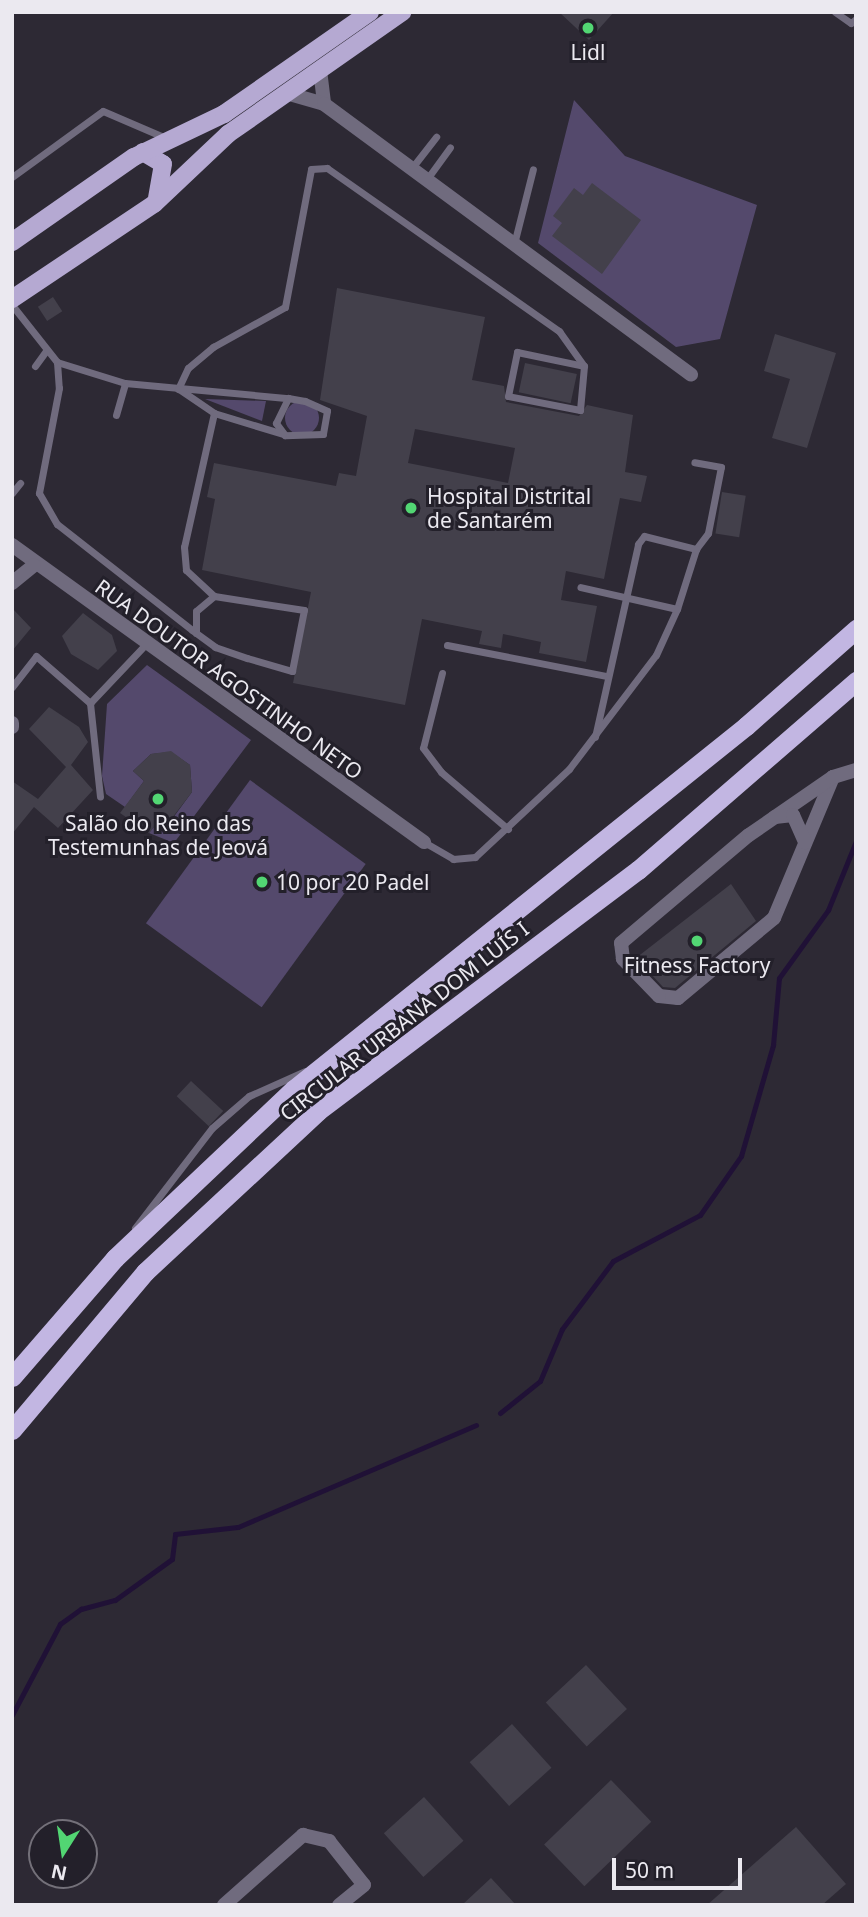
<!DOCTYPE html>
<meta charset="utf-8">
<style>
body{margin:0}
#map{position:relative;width:868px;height:1917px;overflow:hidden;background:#2d2934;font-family:"Noto Sans",sans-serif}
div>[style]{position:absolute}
.green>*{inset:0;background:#54496c;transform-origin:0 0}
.round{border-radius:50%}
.stream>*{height:5px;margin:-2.5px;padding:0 2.5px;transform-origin:2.5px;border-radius:2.5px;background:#201136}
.building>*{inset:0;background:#43404b;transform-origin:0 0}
.service>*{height:7px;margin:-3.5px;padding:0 3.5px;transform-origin:3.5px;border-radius:3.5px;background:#706b7e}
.minor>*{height:14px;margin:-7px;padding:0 7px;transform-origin:7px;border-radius:7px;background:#706b7e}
.primary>*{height:18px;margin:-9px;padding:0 9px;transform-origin:9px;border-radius:9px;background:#b5a9d2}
.trunk>*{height:19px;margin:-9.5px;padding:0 9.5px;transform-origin:9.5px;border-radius:9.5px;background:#c2b6e2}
.dots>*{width:19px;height:19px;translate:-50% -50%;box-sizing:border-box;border:4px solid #23202a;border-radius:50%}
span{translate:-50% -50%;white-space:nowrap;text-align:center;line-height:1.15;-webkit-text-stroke:6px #23202a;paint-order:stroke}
.poi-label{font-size:21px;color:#ebe9f0}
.left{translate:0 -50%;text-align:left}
.street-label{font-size:21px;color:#ebe9f0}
.frame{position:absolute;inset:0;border:14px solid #ebe9f0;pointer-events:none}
.north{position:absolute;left:28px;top:1819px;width:70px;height:70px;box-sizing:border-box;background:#23202a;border:2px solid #737079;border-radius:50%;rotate:192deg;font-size:19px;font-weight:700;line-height:28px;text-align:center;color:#ebe9f0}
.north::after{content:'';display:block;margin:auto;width:24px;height:32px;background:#52d673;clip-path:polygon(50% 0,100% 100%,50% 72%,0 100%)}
.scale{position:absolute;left:612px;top:1858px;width:130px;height:32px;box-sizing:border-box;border:4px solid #ebe9f0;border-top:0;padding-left:9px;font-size:21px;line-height:24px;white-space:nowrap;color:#ebe9f0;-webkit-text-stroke:5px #23202a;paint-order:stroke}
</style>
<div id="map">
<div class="green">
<i style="clip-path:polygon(574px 100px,625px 156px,757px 205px,720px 339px,676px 347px,538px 243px)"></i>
<i style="clip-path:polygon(205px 399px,266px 401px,262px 421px)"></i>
<i class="round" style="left:285px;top:401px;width:34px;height:34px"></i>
<i style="clip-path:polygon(147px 665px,251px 740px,174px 843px,149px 833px,162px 817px,170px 822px,192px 792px,190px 765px,171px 752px,151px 754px,133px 771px,144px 781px,125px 807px,106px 794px,102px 776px,107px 704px)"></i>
<i style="left:250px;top:780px;width:143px;height:177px;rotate:36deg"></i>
</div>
<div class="stream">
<i style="left:500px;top:1413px;width:51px;rotate:-38.7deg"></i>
<i style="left:540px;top:1381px;width:56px;rotate:-67.1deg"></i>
<i style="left:562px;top:1329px;width:85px;rotate:-53.1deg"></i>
<i style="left:613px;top:1261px;width:98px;rotate:-27.9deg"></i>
<i style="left:700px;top:1215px;width:72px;rotate:-55.2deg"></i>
<i style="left:741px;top:1156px;width:116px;rotate:-73.9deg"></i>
<i style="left:773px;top:1045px;width:67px;rotate:-84.9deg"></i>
<i style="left:779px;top:978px;width:84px;rotate:-54.2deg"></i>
<i style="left:828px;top:910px;width:74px;rotate:-67.9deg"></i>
<i style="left:12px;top:1715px;width:103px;rotate:-62.2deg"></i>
<i style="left:60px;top:1624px;width:26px;rotate:-36deg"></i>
<i style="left:81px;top:1609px;width:35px;rotate:-15deg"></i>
<i style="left:115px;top:1600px;width:70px;rotate:-35.7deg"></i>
<i style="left:172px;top:1559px;width:25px;rotate:-83deg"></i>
<i style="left:175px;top:1534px;width:63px;rotate:-6.3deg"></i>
<i style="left:238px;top:1527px;width:259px;rotate:-23.2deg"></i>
</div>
<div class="building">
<i style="clip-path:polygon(559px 12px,614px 12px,589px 40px)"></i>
<i style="clip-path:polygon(592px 183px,641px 220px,602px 274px,552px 236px,562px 223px,553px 216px,574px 188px,583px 195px)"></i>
<i style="clip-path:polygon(evenodd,337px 288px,485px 317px,472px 380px,504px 386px,506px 402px,579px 416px,587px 405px,633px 415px,625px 472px,647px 476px,641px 502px,620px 498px,604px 579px,566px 571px,561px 600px,597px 606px,586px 662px,539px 653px,541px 642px,503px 634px,501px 648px,479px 644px,482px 631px,422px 619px,405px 705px,293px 683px,311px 592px,202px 570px,215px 499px,207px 497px,214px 463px,336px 486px,339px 473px,356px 476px,367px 416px,320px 400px,337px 288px,415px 429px,515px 448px,508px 483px,408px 463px,415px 429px)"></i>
<i style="left:53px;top:297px;width:17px;height:18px;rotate:57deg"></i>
<i style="clip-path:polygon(775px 334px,836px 353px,807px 448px,772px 438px,790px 379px,764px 371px)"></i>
<i style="left:525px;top:363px;width:53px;height:30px;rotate:12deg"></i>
<i style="left:722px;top:492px;width:24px;height:42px;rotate:9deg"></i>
<i style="clip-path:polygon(12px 608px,31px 628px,12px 651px)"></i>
<i style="clip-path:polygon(83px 613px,112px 635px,117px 651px,98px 670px,71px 654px,62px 636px)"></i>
<i style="clip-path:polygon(49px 707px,79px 727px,88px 742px,71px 765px,93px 790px,58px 828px,34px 807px,12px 834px,12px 781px,38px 799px,66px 767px,29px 729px)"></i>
<i style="clip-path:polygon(171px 751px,190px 765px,192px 792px,169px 822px,162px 817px,149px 833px,120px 813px,144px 781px,133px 771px,151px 754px)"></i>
<i style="clip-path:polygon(731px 884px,756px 921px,675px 988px,663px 987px,636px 958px)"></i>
<i style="left:191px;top:1081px;width:44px;height:21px;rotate:43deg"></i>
<i style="left:586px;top:1665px;width:60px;height:55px;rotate:47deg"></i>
<i style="left:512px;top:1724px;width:59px;height:57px;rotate:48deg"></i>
<i style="left:611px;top:1780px;width:58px;height:93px;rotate:46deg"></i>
<i style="left:424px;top:1797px;width:59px;height:54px;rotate:48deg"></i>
<i style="clip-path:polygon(796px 1827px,846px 1884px,822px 1905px,707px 1905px)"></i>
<i style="clip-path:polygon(491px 1878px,516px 1905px,462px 1905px)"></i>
</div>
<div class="service">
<i style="left:835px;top:12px;width:19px;rotate:35deg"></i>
<i style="left:851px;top:23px;width:6px;rotate:-39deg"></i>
<i style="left:411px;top:169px;width:41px;rotate:-52deg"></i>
<i style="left:12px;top:177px;width:112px;rotate:-36deg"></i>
<i style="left:103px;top:111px;width:69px;rotate:23.2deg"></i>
<i style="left:427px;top:179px;width:39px;rotate:-54deg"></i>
<i style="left:514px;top:244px;width:77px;rotate:-75.8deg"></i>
<i style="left:12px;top:305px;width:73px;rotate:51.7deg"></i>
<i style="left:57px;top:362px;width:71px;rotate:17.2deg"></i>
<i style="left:125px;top:383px;width:164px;rotate:5.3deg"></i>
<i style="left:288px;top:398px;width:17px;rotate:10deg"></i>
<i style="left:305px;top:401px;width:24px;rotate:24deg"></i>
<i style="left:327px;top:411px;width:23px;rotate:100deg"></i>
<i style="left:323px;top:434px;width:38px;rotate:178deg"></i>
<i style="left:285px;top:435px;width:15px;rotate:-127deg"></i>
<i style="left:276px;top:423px;width:28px;rotate:-64deg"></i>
<i style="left:57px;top:362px;width:26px;rotate:86deg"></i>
<i style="left:59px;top:388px;width:107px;rotate:100.8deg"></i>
<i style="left:39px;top:493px;width:36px;rotate:60deg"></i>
<i style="left:57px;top:524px;width:172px;rotate:38.1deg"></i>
<i style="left:192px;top:630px;width:29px;rotate:36deg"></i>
<i style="left:215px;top:647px;width:34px;rotate:19deg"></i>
<i style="left:247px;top:658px;width:47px;rotate:16.1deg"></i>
<i style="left:292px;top:671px;width:62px;rotate:-78.9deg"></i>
<i style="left:304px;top:610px;width:91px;rotate:-171.2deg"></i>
<i style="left:214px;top:596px;width:23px;rotate:140deg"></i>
<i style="left:196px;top:611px;width:22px;rotate:90deg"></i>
<i style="left:35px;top:366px;width:19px;rotate:-54deg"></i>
<i style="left:178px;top:389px;width:23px;rotate:-65deg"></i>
<i style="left:188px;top:368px;width:33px;rotate:-40deg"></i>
<i style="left:213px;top:347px;width:82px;rotate:-29.1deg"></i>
<i style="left:285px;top:307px;width:140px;rotate:-79.3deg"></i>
<i style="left:311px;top:169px;width:16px;rotate:-4deg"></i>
<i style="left:327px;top:168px;width:284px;rotate:35.1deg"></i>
<i style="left:559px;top:331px;width:43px;rotate:54.5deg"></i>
<i style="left:584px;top:366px;width:44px;rotate:95.2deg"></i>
<i style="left:580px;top:410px;width:73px;rotate:-169deg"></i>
<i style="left:508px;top:396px;width:45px;rotate:-78.4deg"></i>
<i style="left:517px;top:352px;width:68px;rotate:11.8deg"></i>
<i style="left:179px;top:389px;width:42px;rotate:34.4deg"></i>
<i style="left:214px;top:413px;width:137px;rotate:102.6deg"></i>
<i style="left:184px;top:547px;width:23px;rotate:85deg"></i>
<i style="left:186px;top:570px;width:38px;rotate:43deg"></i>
<i style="left:214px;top:413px;width:72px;rotate:16.9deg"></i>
<i style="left:116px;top:415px;width:33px;rotate:-74deg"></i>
<i style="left:12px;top:493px;width:13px;rotate:-51deg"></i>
<i style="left:677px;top:609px;width:63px;rotate:-72.4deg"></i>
<i style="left:696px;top:549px;width:20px;rotate:-53deg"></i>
<i style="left:708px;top:533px;width:67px;rotate:-78.9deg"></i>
<i style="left:721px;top:467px;width:27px;rotate:-170deg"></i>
<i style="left:447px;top:645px;width:163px;rotate:11deg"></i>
<i style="left:442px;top:673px;width:77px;rotate:104.2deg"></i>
<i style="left:423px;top:748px;width:30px;rotate:53deg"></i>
<i style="left:441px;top:772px;width:88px;rotate:40.4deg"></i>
<i style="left:12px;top:687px;width:39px;rotate:-52deg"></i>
<i style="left:36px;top:656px;width:72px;rotate:41deg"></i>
<i style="left:90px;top:703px;width:79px;rotate:-46.5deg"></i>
<i style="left:90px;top:703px;width:94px;rotate:83.9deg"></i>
<i style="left:595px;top:737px;width:198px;rotate:-77.4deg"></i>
<i style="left:638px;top:544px;width:10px;rotate:-53deg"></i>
<i style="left:644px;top:536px;width:54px;rotate:14deg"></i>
<i style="left:424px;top:842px;width:34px;rotate:30deg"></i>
<i style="left:453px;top:859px;width:22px;rotate:-5deg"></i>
<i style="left:475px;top:857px;width:129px;rotate:-43.1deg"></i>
<i style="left:569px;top:769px;width:143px;rotate:-52.7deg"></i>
<i style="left:656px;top:655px;width:51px;rotate:-65.5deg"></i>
<i style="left:677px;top:609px;width:99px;rotate:-167.2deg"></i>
<i style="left:135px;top:1228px;width:126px;rotate:-52.4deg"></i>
<i style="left:212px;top:1128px;width:49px;rotate:-40.9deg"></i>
<i style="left:249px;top:1096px;width:61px;rotate:-24.1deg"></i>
</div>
<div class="minor">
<i style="left:320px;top:70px;width:34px;rotate:83deg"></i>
<i style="left:286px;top:93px;width:40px;rotate:16deg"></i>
<i style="left:324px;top:104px;width:456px;rotate:36.4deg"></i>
<i style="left:12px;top:545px;width:508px;rotate:35.79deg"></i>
<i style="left:12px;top:583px;width:28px;rotate:-39deg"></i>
<i style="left:12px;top:723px;width:4px;rotate:90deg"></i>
<i style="left:833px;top:777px;width:153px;rotate:112.7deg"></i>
<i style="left:774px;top:918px;width:125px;rotate:140.2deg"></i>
<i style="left:678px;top:998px;width:19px;rotate:-174deg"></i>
<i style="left:659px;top:996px;width:52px;rotate:-134.2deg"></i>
<i style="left:623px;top:959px;width:16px;rotate:-97deg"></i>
<i style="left:621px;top:943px;width:167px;rotate:-40.2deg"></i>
<i style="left:749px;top:835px;width:102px;rotate:-34.6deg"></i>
<i style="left:833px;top:777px;width:24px;rotate:-17deg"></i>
<i style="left:775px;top:817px;width:18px;rotate:-6deg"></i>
<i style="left:793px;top:815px;width:30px;rotate:66deg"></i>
<i style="left:224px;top:1905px;width:106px;rotate:-41.5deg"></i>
<i style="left:303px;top:1835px;width:27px;rotate:13deg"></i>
<i style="left:329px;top:1841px;width:56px;rotate:51.5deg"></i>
<i style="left:364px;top:1885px;width:32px;rotate:141deg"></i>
</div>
<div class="primary">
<i style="left:143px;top:152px;width:23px;rotate:31deg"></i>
<i style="left:163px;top:164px;width:34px;rotate:100deg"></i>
<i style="left:12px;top:242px;width:149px;rotate:-34.9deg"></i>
<i style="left:134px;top:157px;width:100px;rotate:-25.5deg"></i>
<i style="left:224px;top:114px;width:178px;rotate:-34.9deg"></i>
<i style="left:12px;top:299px;width:171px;rotate:-33.8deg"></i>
<i style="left:154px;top:204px;width:102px;rotate:-43.4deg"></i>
<i style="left:228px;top:134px;width:213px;rotate:-35deg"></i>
</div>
<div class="trunk">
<i style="left:12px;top:1377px;width:157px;rotate:-49.1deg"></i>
<i style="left:115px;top:1258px;width:246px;rotate:-43.4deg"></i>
<i style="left:294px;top:1089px;width:580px;rotate:-38.77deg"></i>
<i style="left:746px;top:726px;width:147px;rotate:-41.4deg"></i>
<i style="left:12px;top:1430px;width:207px;rotate:-49.9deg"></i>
<i style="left:145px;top:1272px;width:236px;rotate:-42.9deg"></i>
<i style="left:318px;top:1111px;width:401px;rotate:-37deg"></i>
<i style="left:638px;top:870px;width:289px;rotate:-40.9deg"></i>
</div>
<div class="dots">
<i style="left:588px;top:28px;background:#52d673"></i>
<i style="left:411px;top:508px;background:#52d673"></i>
<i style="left:158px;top:799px;background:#52d673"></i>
<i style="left:262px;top:882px;background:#52d673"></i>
<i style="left:697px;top:941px;background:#52d673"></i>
</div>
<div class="poi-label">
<span style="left:588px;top:52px">Lidl</span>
<span class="left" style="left:427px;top:508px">Hospital Distrital<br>de Santarém</span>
<span style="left:158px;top:835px">Salão do Reino das<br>Testemunhas de Jeová</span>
<span class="left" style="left:276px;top:882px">10 por 20 Padel</span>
<span style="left:697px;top:965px">Fitness Factory</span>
</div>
<div class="street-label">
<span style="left:229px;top:679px;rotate:36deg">RUA DOUTOR AGOSTINHO NETO</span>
<span style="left:404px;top:1021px;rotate:-38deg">CIRCULAR URBANA DOM LUÍS I</span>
</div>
<div class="frame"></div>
<div class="north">N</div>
<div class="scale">50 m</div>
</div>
